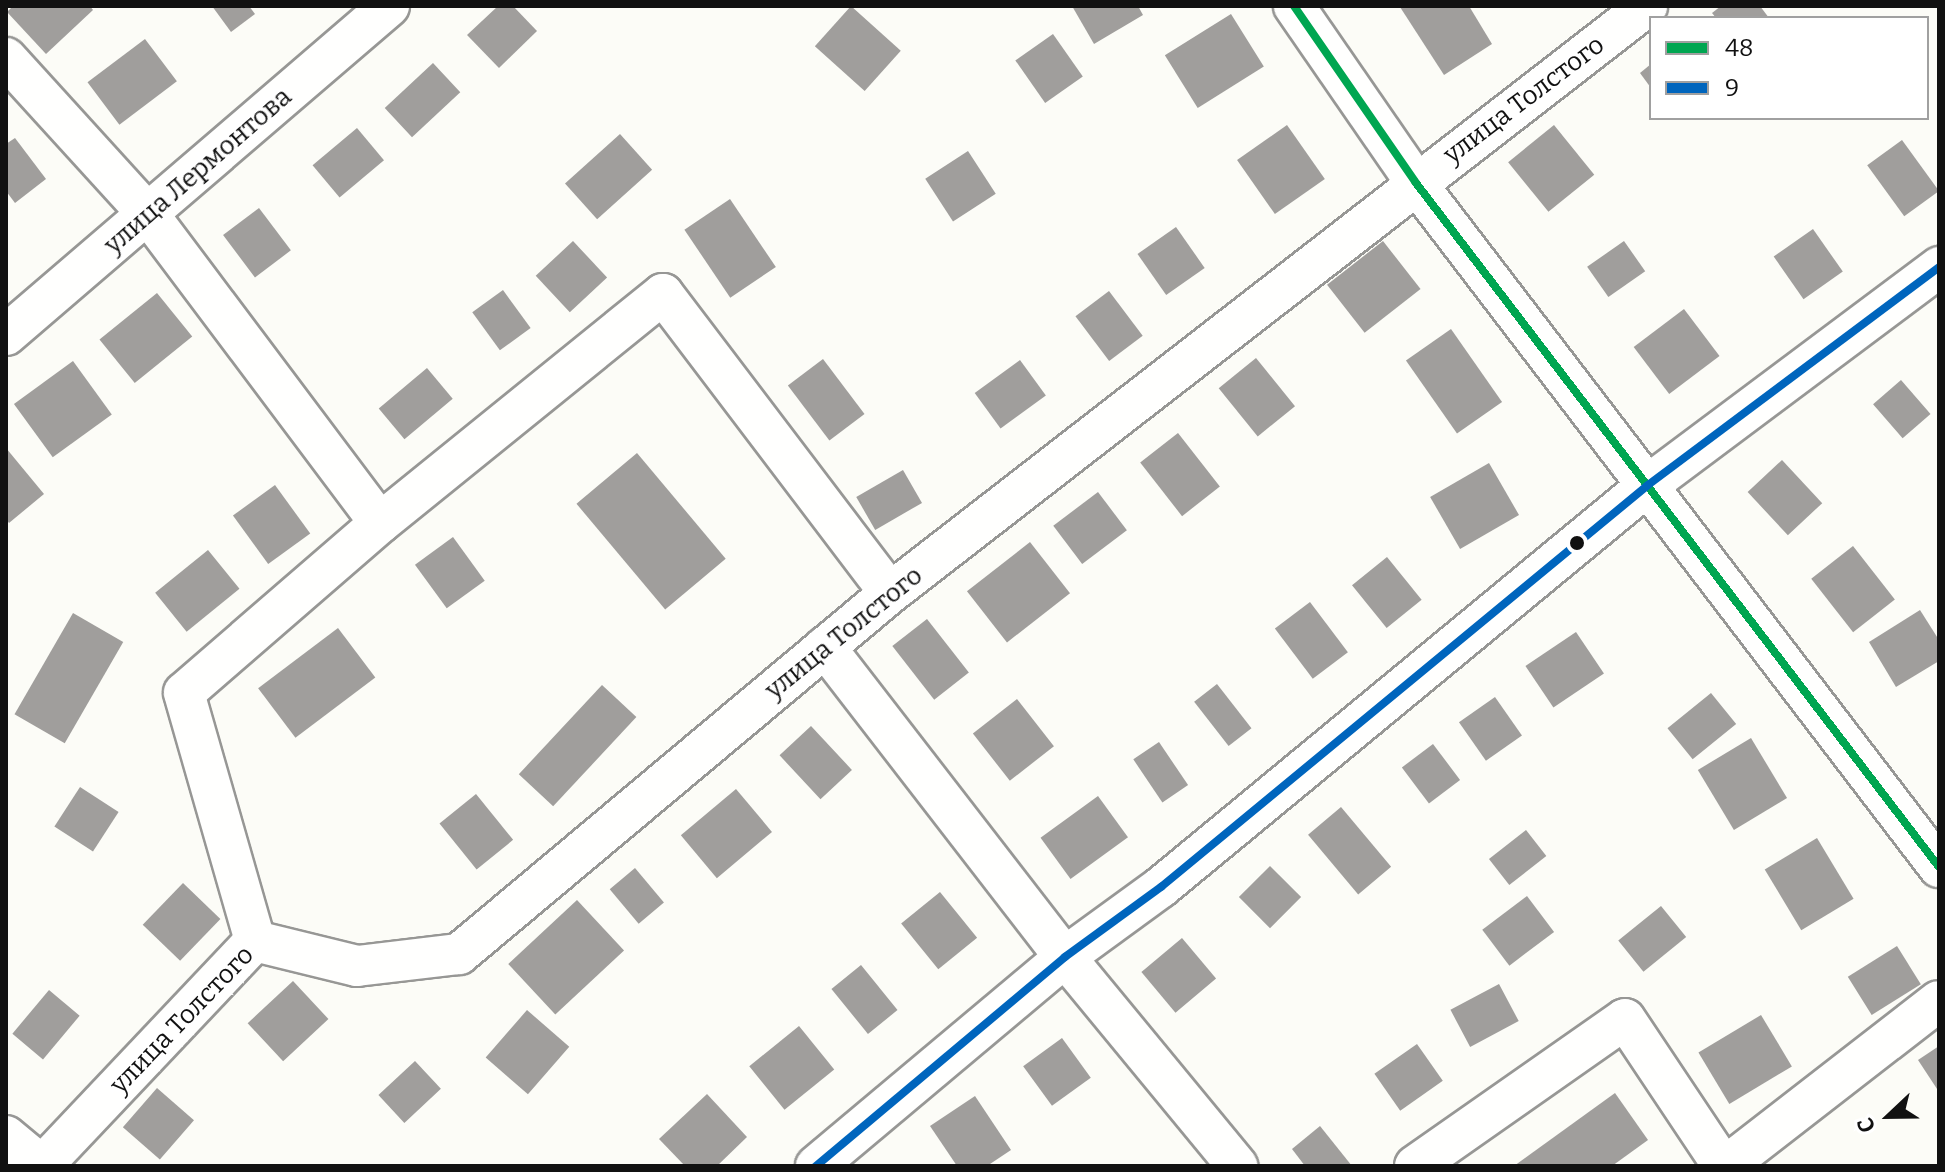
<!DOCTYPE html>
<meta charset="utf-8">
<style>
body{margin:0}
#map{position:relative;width:1945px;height:1172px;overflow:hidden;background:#fcfcf7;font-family:Bitter,serif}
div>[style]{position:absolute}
.building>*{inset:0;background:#a09e9c;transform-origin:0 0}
.roads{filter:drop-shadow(2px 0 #979795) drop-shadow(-2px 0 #979795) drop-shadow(0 2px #979795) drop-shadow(0 -2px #979795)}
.minor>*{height:40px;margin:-20px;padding:0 20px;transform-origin:20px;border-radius:20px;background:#fffffe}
.bus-1>*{height:8px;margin:-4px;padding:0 4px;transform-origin:4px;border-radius:4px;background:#00a651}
.bus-2>*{height:8px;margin:-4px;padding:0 4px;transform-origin:4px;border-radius:4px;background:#0065bd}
.dots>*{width:22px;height:22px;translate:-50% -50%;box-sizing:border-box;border:4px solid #fff;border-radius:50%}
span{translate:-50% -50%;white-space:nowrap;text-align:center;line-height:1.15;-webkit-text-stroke:8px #fff;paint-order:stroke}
.street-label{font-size:26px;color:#111}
.frame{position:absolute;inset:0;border:8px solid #111;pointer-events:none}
.legend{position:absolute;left:1649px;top:16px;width:280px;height:104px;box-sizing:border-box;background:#fff;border:2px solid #a0a0a0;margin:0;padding:10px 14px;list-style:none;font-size:24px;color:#111}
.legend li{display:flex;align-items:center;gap:16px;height:40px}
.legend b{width:40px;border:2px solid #a0a0a0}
.north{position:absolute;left:1849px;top:1076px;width:80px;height:80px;-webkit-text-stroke:6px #fff;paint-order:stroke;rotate:248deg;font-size:22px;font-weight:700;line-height:32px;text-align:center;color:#111}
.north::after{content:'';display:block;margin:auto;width:28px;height:36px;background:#111;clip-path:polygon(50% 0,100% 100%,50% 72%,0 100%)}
</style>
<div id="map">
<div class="building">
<i style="clip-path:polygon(13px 6px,90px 6px,93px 10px,46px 54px,7px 12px)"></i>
<i style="clip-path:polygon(212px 6px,249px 6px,255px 14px,231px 32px)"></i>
<i style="clip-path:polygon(498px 6px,513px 6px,537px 31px,499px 68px,467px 35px)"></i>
<i style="left:851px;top:6px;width:67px;height:54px;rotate:42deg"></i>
<i style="clip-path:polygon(1072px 6px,1138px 6px,1143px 15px,1094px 44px)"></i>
<i style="clip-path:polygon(1469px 6px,1492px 44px,1444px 75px,1400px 7px)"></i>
<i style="clip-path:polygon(1721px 6px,1760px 6px,1769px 18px,1716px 18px,1712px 13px)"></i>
<i style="left:1231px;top:14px;width:62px;height:78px;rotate:58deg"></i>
<i style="left:1053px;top:34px;width:52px;height:46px;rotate:55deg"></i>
<i style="left:145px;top:39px;width:53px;height:72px;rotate:53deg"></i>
<i style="left:433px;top:63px;width:40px;height:66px;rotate:47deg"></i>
<i style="clip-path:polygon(1651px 64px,1651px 88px,1640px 73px)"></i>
<i style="left:1287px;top:125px;width:66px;height:61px;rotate:55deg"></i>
<i style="left:1554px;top:125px;width:64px;height:59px;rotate:51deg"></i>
<i style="left:357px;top:128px;width:42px;height:58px;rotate:50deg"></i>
<i style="left:620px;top:134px;width:48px;height:74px;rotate:48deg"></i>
<i style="clip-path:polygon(15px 138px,46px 179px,15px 203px,6px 191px,6px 144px)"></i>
<i style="left:1902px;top:140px;width:63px;height:43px;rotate:54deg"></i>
<i style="left:968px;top:151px;width:51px;height:51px;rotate:57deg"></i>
<i style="left:730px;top:199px;width:82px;height:55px;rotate:56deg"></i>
<i style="left:259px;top:208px;width:53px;height:45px;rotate:53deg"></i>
<i style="left:1176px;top:227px;width:50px;height:47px;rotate:55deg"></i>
<i style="left:1813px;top:229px;width:52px;height:48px;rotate:55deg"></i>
<i style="left:573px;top:241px;width:50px;height:51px;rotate:47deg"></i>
<i style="left:1383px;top:241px;width:61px;height:71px;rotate:52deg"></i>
<i style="left:1624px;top:241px;width:37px;height:45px;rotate:55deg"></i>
<i style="left:503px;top:290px;width:47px;height:38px;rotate:54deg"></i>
<i style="left:1109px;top:291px;width:56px;height:42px;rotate:53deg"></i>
<i style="left:157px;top:293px;width:56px;height:74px;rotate:51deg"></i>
<i style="left:1684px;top:309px;width:59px;height:63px;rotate:53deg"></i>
<i style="left:1451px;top:329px;width:89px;height:55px;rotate:55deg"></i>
<i style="left:1256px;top:358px;width:62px;height:48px;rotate:51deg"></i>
<i style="left:823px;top:359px;width:69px;height:44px;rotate:53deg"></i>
<i style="left:1020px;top:360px;width:44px;height:56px;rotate:54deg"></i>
<i style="left:73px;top:361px;width:66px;height:73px;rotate:54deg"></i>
<i style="left:427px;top:368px;width:40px;height:63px;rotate:50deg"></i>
<i style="left:1901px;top:380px;width:45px;height:37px;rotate:49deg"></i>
<i style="left:1178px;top:433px;width:68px;height:48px;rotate:52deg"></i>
<i style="clip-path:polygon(6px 448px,44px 494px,9px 523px,6px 519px)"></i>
<i style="left:637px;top:453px;width:138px;height:79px;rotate:50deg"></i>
<i style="left:1782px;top:460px;width:59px;height:47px;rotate:47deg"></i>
<i style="left:1489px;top:463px;width:60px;height:68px;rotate:60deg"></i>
<i style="left:903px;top:470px;width:38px;height:54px;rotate:60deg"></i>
<i style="left:275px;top:485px;width:60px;height:52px;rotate:54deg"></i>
<i style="left:1098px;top:492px;width:48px;height:56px;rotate:53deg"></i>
<i style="left:453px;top:537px;width:54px;height:47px;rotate:54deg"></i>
<i style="left:1030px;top:542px;width:65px;height:80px;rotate:52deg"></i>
<i style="left:1853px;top:546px;width:68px;height:53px;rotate:52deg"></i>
<i style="left:208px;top:550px;width:50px;height:68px;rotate:51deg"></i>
<i style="left:1387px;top:557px;width:55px;height:45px;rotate:51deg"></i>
<i style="left:1310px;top:602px;width:63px;height:44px;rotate:53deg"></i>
<i style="clip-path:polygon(1920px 610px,1939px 640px,1939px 661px,1896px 687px,1869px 642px)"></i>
<i style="left:73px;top:613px;width:58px;height:117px;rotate:30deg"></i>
<i style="left:927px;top:619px;width:68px;height:44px;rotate:52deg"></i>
<i style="left:338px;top:628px;width:62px;height:100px;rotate:53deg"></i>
<i style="left:1576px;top:632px;width:50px;height:61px;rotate:56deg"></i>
<i style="left:1217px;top:684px;width:56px;height:29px;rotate:52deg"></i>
<i style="left:602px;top:685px;width:47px;height:122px;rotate:43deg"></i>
<i style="left:1711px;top:693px;width:40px;height:56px;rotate:51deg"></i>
<i style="left:1495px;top:697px;width:47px;height:44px;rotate:55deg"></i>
<i style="left:1017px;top:699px;width:60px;height:56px;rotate:52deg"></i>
<i style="left:811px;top:726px;width:60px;height:43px;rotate:47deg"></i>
<i style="left:1751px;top:738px;width:70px;height:62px;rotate:59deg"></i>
<i style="left:1159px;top:742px;width:52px;height:31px;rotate:56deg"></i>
<i style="left:1433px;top:744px;width:45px;height:39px;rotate:53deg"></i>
<i style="left:80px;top:787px;width:46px;height:47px;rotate:33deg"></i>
<i style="left:736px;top:789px;width:56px;height:72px;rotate:50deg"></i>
<i style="left:476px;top:794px;width:59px;height:47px;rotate:51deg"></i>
<i style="left:1098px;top:796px;width:51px;height:71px;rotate:54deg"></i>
<i style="left:1341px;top:807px;width:78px;height:43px;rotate:50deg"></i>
<i style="left:1526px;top:830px;width:33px;height:47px;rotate:52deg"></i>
<i style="left:1817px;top:838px;width:71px;height:61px;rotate:59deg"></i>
<i style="left:1270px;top:866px;width:44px;height:44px;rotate:45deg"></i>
<i style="left:635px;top:868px;width:45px;height:33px;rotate:50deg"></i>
<i style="left:183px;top:883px;width:52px;height:58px;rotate:44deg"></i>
<i style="left:940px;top:892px;width:59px;height:50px;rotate:51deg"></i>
<i style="left:1527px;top:896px;width:45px;height:56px;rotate:53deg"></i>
<i style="left:577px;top:900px;width:69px;height:94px;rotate:47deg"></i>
<i style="left:1661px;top:906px;width:40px;height:55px;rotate:51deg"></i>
<i style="left:1182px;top:938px;width:53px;height:53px;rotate:50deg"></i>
<i style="left:1897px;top:946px;width:45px;height:58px;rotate:58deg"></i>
<i style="left:861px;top:965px;width:58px;height:38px;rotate:51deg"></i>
<i style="left:293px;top:981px;width:52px;height:62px;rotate:47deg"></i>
<i style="left:1499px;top:984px;width:42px;height:55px;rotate:62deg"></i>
<i style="left:49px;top:990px;width:40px;height:57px;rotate:40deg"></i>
<i style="left:527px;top:1010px;width:56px;height:63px;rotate:41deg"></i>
<i style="left:1761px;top:1015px;width:60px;height:73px;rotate:59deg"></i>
<i style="left:799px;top:1026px;width:56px;height:64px;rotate:51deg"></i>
<i style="left:1062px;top:1038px;width:49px;height:48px;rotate:54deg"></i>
<i style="left:1417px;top:1044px;width:45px;height:52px;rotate:55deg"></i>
<i style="clip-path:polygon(1939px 1046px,1939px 1092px,1918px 1060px)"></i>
<i style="left:415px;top:1061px;width:38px;height:50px;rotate:47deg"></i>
<i style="left:157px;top:1088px;width:49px;height:52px;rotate:41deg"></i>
<i style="clip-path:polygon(1615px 1093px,1648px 1140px,1612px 1166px,1514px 1166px)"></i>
<i style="clip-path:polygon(707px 1094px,747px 1137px,717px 1166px,685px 1166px,659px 1139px)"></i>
<i style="clip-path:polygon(975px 1096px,1011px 1150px,987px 1166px,957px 1166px,930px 1126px)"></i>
<i style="clip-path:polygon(1320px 1126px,1352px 1166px,1305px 1166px,1292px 1149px)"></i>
</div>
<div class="roads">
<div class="minor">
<i style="left:1294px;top:6px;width:215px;rotate:55.4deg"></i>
<i style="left:1416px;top:183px;width:861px;rotate:52.6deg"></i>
<i style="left:6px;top:58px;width:211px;rotate:47.7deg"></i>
<i style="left:148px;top:214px;width:386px;rotate:53.1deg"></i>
<i style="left:380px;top:523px;width:259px;rotate:139.1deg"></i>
<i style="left:184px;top:693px;width:258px;rotate:74deg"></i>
<i style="left:6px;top:335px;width:505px;rotate:-40.66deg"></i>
<i style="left:380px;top:523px;width:364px;rotate:-39deg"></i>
<i style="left:663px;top:294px;width:375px;rotate:52.8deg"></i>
<i style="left:825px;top:647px;width:392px;rotate:52.3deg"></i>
<i style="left:1065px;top:957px;width:271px;rotate:50.5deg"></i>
<i style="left:6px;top:1136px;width:47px;rotate:39.8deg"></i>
<i style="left:42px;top:1166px;width:310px;rotate:-46.6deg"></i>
<i style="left:255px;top:941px;width:105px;rotate:13.8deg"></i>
<i style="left:357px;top:966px;width:103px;rotate:-6.7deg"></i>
<i style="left:459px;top:954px;width:562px;rotate:-39.95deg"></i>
<i style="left:890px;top:593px;width:958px;rotate:-37.79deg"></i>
<i style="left:816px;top:1166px;width:325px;rotate:-40deg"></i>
<i style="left:1065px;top:957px;width:119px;rotate:-36.1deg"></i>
<i style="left:1161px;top:887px;width:631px;rotate:-39.54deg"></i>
<i style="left:1648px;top:485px;width:364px;rotate:-36.8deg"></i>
<i style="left:1415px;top:1166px;width:256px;rotate:-35deg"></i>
<i style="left:1625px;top:1019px;width:177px;rotate:56.3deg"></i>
<i style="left:1726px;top:1166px;width:269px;rotate:-37.8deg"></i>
</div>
</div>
<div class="bus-1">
<i style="left:1294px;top:6px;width:215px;rotate:55.4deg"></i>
<i style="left:1416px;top:183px;width:861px;rotate:52.6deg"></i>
</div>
<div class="bus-2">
<i style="left:816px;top:1166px;width:325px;rotate:-40deg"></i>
<i style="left:1065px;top:957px;width:119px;rotate:-36.1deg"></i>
<i style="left:1161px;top:887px;width:631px;rotate:-39.54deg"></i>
<i style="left:1648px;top:485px;width:364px;rotate:-36.8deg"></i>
</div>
<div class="dots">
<i style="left:1577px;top:543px;background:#111"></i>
</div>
<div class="street-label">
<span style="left:1524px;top:100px;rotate:-37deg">улица Толстого</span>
<span style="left:198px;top:171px;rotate:-41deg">улица Лермонтова</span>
<span style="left:844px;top:633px;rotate:-39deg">улица Толстого</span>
<span style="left:182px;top:1020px;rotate:-46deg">улица Толстого</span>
</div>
<div class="frame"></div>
<ul class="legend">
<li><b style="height:10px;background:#00a651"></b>48</li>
<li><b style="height:10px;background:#0065bd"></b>9</li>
</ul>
<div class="north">С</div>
</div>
